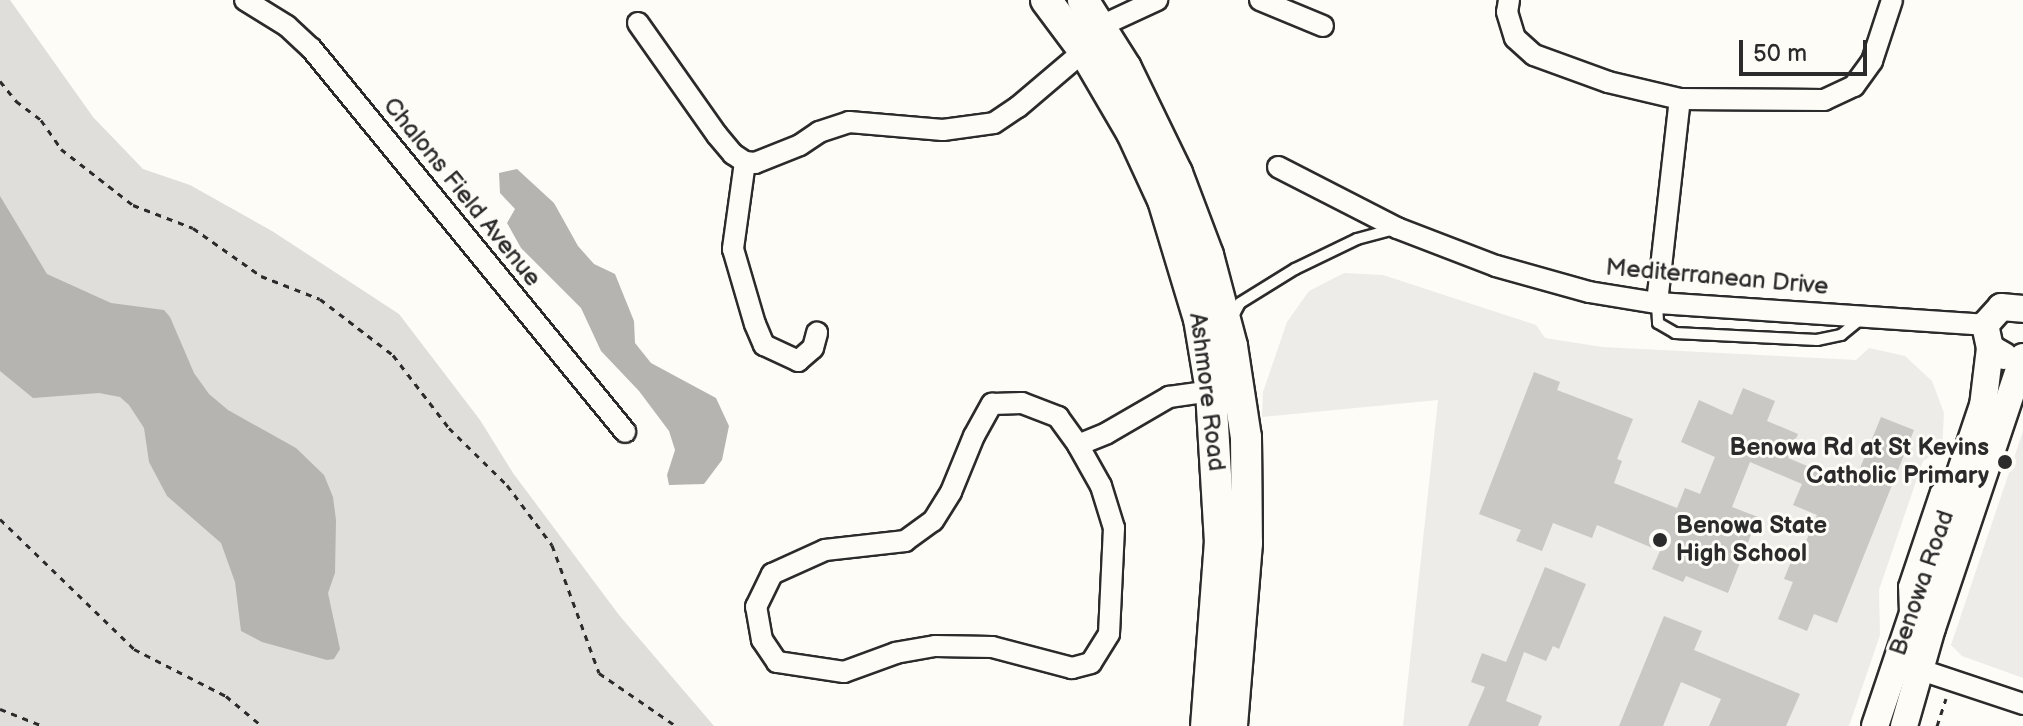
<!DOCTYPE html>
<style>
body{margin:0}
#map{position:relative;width:2023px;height:726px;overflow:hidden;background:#fdfcf7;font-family:"Balsamiq Sans",sans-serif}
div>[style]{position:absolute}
.built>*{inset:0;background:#edece8}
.green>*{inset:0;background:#dfdeda}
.water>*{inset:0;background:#b5b4b1}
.building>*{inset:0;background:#c9c8c4}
.path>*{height:3px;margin-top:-1.5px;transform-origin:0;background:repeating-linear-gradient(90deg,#2b2b2b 0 6px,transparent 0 12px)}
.roads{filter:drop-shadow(2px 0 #2b2b2b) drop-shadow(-2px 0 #2b2b2b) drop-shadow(0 2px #2b2b2b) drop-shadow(0 -2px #2b2b2b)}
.service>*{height:10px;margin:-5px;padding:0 5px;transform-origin:5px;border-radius:5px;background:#fdfcf7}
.minor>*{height:20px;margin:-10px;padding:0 10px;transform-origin:10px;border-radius:10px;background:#fdfcf7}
.secondary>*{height:26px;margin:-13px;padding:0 13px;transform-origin:13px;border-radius:13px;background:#fdfcf7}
.primary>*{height:30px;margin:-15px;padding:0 15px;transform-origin:15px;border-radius:15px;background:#fdfcf7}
.dots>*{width:22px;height:22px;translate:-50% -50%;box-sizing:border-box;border:4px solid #fdfcf7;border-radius:50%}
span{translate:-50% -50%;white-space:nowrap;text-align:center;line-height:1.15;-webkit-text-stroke:6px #fdfcf7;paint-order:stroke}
.street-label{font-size:24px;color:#2b2b2b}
.poi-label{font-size:24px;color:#2b2b2b;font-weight:700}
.right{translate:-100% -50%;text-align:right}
.left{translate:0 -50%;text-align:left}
.scale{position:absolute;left:1739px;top:40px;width:128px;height:36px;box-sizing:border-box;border:4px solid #2b2b2b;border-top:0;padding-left:10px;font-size:24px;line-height:28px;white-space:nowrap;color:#2b2b2b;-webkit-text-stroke:6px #fdfcf7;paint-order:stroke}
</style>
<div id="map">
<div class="built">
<i style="clip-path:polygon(1344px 273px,1383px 275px,1536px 325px,1545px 338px,1602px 347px,1856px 360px,1869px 348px,1905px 356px,1932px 381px,1944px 413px,1942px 450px,1923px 461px,1879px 590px,1880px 635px,1849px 726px,1403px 726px,1438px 400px,1262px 417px,1263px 392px,1287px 322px,1309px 291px)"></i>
<i style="clip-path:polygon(2023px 431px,2023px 678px,1962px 656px,1951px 645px)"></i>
</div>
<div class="green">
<i style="clip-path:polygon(0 0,10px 0,93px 117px,143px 169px,190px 185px,272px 231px,399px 314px,480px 420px,513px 473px,619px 615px,714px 726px,0 726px)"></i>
</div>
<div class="water">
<i style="clip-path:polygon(517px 169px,554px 203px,578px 246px,594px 264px,615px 274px,634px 321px,635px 343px,651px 363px,716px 398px,729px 426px,722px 460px,704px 484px,669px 485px,667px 475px,675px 450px,669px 431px,639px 391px,601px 351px,581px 308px,521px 248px,507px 223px,515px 209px,500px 193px,499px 173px)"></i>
<i style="clip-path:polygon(0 196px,47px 274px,111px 303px,164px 310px,170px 317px,194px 373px,209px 394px,228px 410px,296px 448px,324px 475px,333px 497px,336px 520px,335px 573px,328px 593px,340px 649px,334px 659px,327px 660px,262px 642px,241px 631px,235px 582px,221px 543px,167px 496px,149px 462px,144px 428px,129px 405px,120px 397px,99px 393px,33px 398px,0 371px)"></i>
</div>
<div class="building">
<i style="clip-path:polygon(1534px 372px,1560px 382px,1557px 390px,1633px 419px,1617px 459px,1622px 461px,1614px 483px,1677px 508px,1685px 488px,1700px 494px,1715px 457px,1681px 442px,1699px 400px,1732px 415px,1743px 388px,1775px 401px,1767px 421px,1798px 434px,1788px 458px,1853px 485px,1881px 417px,1914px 430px,1837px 623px,1814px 614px,1807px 631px,1778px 619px,1793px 582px,1784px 579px,1794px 554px,1800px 556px,1817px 515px,1793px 505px,1802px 484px,1750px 462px,1732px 507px,1758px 517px,1728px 593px,1686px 576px,1683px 582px,1652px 569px,1660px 551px,1597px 525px,1592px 538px,1553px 523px,1542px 551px,1516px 541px,1521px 530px,1479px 514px)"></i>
<i style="clip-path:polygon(1545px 567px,1586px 584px,1559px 649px,1553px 646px,1546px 661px,1524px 652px,1506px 701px,1542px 716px,1538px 726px,1468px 726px,1485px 687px,1471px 682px,1482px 653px,1506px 662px)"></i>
<i style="clip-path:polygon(1664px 616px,1702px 631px,1694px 650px,1800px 694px,1786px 726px,1709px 726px,1721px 699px,1681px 682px,1663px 726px,1619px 726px)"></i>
</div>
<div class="path">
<i style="left:0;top:81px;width:26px;rotate:51deg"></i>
<i style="left:16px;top:101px;width:31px;rotate:37deg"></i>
<i style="left:41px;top:120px;width:35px;rotate:55deg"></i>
<i style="left:61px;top:149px;width:91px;rotate:37.9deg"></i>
<i style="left:133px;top:205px;width:64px;rotate:21deg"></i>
<i style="left:193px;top:228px;width:83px;rotate:35.2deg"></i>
<i style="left:261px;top:276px;width:63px;rotate:21.3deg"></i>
<i style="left:320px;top:299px;width:92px;rotate:37.5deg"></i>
<i style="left:393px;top:355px;width:92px;rotate:52.5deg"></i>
<i style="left:449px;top:428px;width:81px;rotate:44.5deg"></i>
<i style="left:507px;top:485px;width:75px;rotate:53.1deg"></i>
<i style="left:552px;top:545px;width:136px;rotate:69.8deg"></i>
<i style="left:599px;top:673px;width:93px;rotate:34.5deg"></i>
<i style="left:0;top:519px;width:187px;rotate:44.1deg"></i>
<i style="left:134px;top:649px;width:103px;rotate:27.1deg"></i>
<i style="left:226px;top:696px;width:47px;rotate:39.8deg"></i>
<i style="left:0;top:709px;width:46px;rotate:21.6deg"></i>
<i style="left:1937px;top:726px;width:29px;rotate:-72deg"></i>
</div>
<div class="roads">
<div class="service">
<i style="left:1657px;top:303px;width:20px;rotate:87deg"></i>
<i style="left:1658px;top:323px;width:20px;rotate:30deg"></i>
<i style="left:1675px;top:333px;width:142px;rotate:2.8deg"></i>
<i style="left:1817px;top:340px;width:25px;rotate:-12deg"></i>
<i style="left:1841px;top:335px;width:26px;rotate:-39deg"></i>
<i style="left:1231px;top:320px;width:19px;rotate:-62deg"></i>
<i style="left:1240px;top:303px;width:65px;rotate:-31.7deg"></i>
<i style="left:1295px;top:269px;width:69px;rotate:-25.8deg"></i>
<i style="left:1357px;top:239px;width:39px;rotate:-15deg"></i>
<i style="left:1905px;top:613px;width:27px;rotate:-92deg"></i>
<i style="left:1904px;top:586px;width:100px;rotate:-71.4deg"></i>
<i style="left:1936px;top:491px;width:16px;rotate:-50deg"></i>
<i style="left:1946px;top:479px;width:9px;rotate:-13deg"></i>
</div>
<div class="minor">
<i style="left:245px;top:0;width:49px;rotate:31.8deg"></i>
<i style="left:287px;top:26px;width:33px;rotate:43deg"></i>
<i style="left:311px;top:48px;width:496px;rotate:50.7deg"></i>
<i style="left:1260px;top:0;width:68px;rotate:22.4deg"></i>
<i style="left:1509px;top:0;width:12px;rotate:99deg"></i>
<i style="left:1507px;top:12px;width:27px;rotate:73deg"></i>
<i style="left:1515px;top:38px;width:25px;rotate:42deg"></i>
<i style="left:1534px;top:55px;width:79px;rotate:20deg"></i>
<i style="left:1608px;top:82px;width:74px;rotate:13.3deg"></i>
<i style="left:1680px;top:99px;width:144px;rotate:0.4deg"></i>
<i style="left:1824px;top:100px;width:33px;rotate:-25deg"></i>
<i style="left:1854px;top:86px;width:31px;rotate:-54deg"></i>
<i style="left:1872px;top:61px;width:64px;rotate:-71.8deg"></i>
<i style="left:638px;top:23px;width:137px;rotate:54.8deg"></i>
<i style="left:717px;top:135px;width:25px;rotate:50deg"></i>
<i style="left:733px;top:154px;width:14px;rotate:34deg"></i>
<i style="left:1101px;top:26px;width:62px;rotate:-24.9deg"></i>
<i style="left:745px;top:162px;width:10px;rotate:6deg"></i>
<i style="left:755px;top:163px;width:48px;rotate:-21.8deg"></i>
<i style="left:800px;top:145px;width:23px;rotate:-34deg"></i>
<i style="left:819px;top:132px;width:32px;rotate:-18deg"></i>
<i style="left:849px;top:122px;width:94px;rotate:4.9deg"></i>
<i style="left:943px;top:130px;width:51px;rotate:-7.8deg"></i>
<i style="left:994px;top:123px;width:29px;rotate:-34deg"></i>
<i style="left:1018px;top:107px;width:87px;rotate:-40.3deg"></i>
<i style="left:745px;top:162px;width:88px;rotate:97.9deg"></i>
<i style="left:733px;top:249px;width:78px;rotate:73.7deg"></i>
<i style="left:755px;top:324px;width:23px;rotate:67deg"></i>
<i style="left:764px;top:345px;width:38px;rotate:25deg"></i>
<i style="left:798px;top:361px;width:20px;rotate:-41deg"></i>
<i style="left:813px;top:348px;width:16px;rotate:-75deg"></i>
<i style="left:1278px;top:167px;width:134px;rotate:27.1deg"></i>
<i style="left:1397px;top:228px;width:106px;rotate:21deg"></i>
<i style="left:1496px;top:266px;width:97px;rotate:15.6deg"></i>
<i style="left:1589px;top:292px;width:69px;rotate:9.2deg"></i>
<i style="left:1657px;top:303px;width:329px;rotate:3.8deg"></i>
<i style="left:1657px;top:303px;width:205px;rotate:-83.6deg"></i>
<i style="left:1078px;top:445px;width:47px;rotate:60.7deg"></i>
<i style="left:1101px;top:486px;width:44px;rotate:72.8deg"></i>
<i style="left:1114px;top:528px;width:106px;rotate:92.7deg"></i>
<i style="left:1109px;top:634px;width:34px;rotate:122deg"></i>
<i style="left:1091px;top:663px;width:20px;rotate:165deg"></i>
<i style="left:1072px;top:668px;width:83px;rotate:-165.3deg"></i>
<i style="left:992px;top:647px;width:57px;rotate:-179deg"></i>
<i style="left:935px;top:646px;width:40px;rotate:170deg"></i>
<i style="left:896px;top:653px;width:55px;rotate:159.9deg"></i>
<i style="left:844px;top:672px;width:68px;rotate:-171.5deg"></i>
<i style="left:777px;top:662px;width:27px;rotate:-124deg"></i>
<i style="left:762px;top:640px;width:34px;rotate:-100deg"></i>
<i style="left:756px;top:607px;width:37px;rotate:-64deg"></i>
<i style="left:772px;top:574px;width:58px;rotate:-24.4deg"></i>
<i style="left:825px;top:550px;width:81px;rotate:-6.4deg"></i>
<i style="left:905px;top:541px;width:34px;rotate:-36deg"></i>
<i style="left:933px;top:521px;width:34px;rotate:-58deg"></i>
<i style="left:951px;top:492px;width:61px;rotate:-67.7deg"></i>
<i style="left:974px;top:436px;width:37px;rotate:-61deg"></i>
<i style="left:992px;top:404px;width:30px;rotate:-2deg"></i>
<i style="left:1022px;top:403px;width:39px;rotate:21deg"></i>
<i style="left:1058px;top:417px;width:34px;rotate:54deg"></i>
<i style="left:1078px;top:445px;width:31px;rotate:-22deg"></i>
<i style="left:1107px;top:433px;width:72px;rotate:-30.1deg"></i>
<i style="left:1169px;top:397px;width:42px;rotate:-8.1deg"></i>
<i style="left:1909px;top:666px;width:120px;rotate:18.4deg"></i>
</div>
<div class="secondary">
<i style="left:2004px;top:356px;width:16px;rotate:-150deg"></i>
<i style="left:1990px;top:348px;width:24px;rotate:-102deg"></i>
<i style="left:1985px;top:325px;width:24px;rotate:-48deg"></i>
<i style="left:2001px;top:307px;width:22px;rotate:5deg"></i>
<i style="left:1875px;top:726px;width:338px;rotate:-71.4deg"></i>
<i style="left:1983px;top:406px;width:58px;rotate:-83.1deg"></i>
<i style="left:1904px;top:726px;width:102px;rotate:-74.1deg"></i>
<i style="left:1932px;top:628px;width:286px;rotate:-71.4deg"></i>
</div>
<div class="primary">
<i style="left:1046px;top:0;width:64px;rotate:53.3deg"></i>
<i style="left:1084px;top:51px;width:95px;rotate:59.7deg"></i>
<i style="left:1132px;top:133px;width:74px;rotate:65.2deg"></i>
<i style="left:1163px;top:200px;width:124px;rotate:73.2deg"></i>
<i style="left:1199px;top:319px;width:73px;rotate:80.5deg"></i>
<i style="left:1211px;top:391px;width:150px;rotate:86.6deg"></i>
<i style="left:1220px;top:541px;width:186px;rotate:94.3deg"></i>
<i style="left:1083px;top:0;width:80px;rotate:57.7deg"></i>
<i style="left:1126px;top:68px;width:117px;rotate:64.1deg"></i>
<i style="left:1177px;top:173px;width:88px;rotate:69.3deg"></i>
<i style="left:1208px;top:255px;width:94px;rotate:75.2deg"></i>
<i style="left:1232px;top:346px;width:92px;rotate:81.3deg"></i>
<i style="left:1246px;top:437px;width:106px;rotate:89.5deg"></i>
<i style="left:1247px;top:543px;width:184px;rotate:94.7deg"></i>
</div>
</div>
<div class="dots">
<i style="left:2005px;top:462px;background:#2b2b2b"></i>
<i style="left:1660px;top:540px;background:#2b2b2b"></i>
</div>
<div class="street-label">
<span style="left:462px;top:192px;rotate:51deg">Chalons Field Avenue</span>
<span style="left:1717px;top:277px;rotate:5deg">Mediterranean Drive</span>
<span style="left:1207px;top:392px;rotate:83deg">Ashmore Road</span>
<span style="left:1922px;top:583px;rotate:-71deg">Benowa Road</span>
</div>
<div class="poi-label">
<span class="right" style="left:1989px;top:462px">Benowa Rd at St Kevins<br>Catholic Primary</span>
<span class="left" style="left:1676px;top:540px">Benowa State<br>High School</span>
</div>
<div class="scale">50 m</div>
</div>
